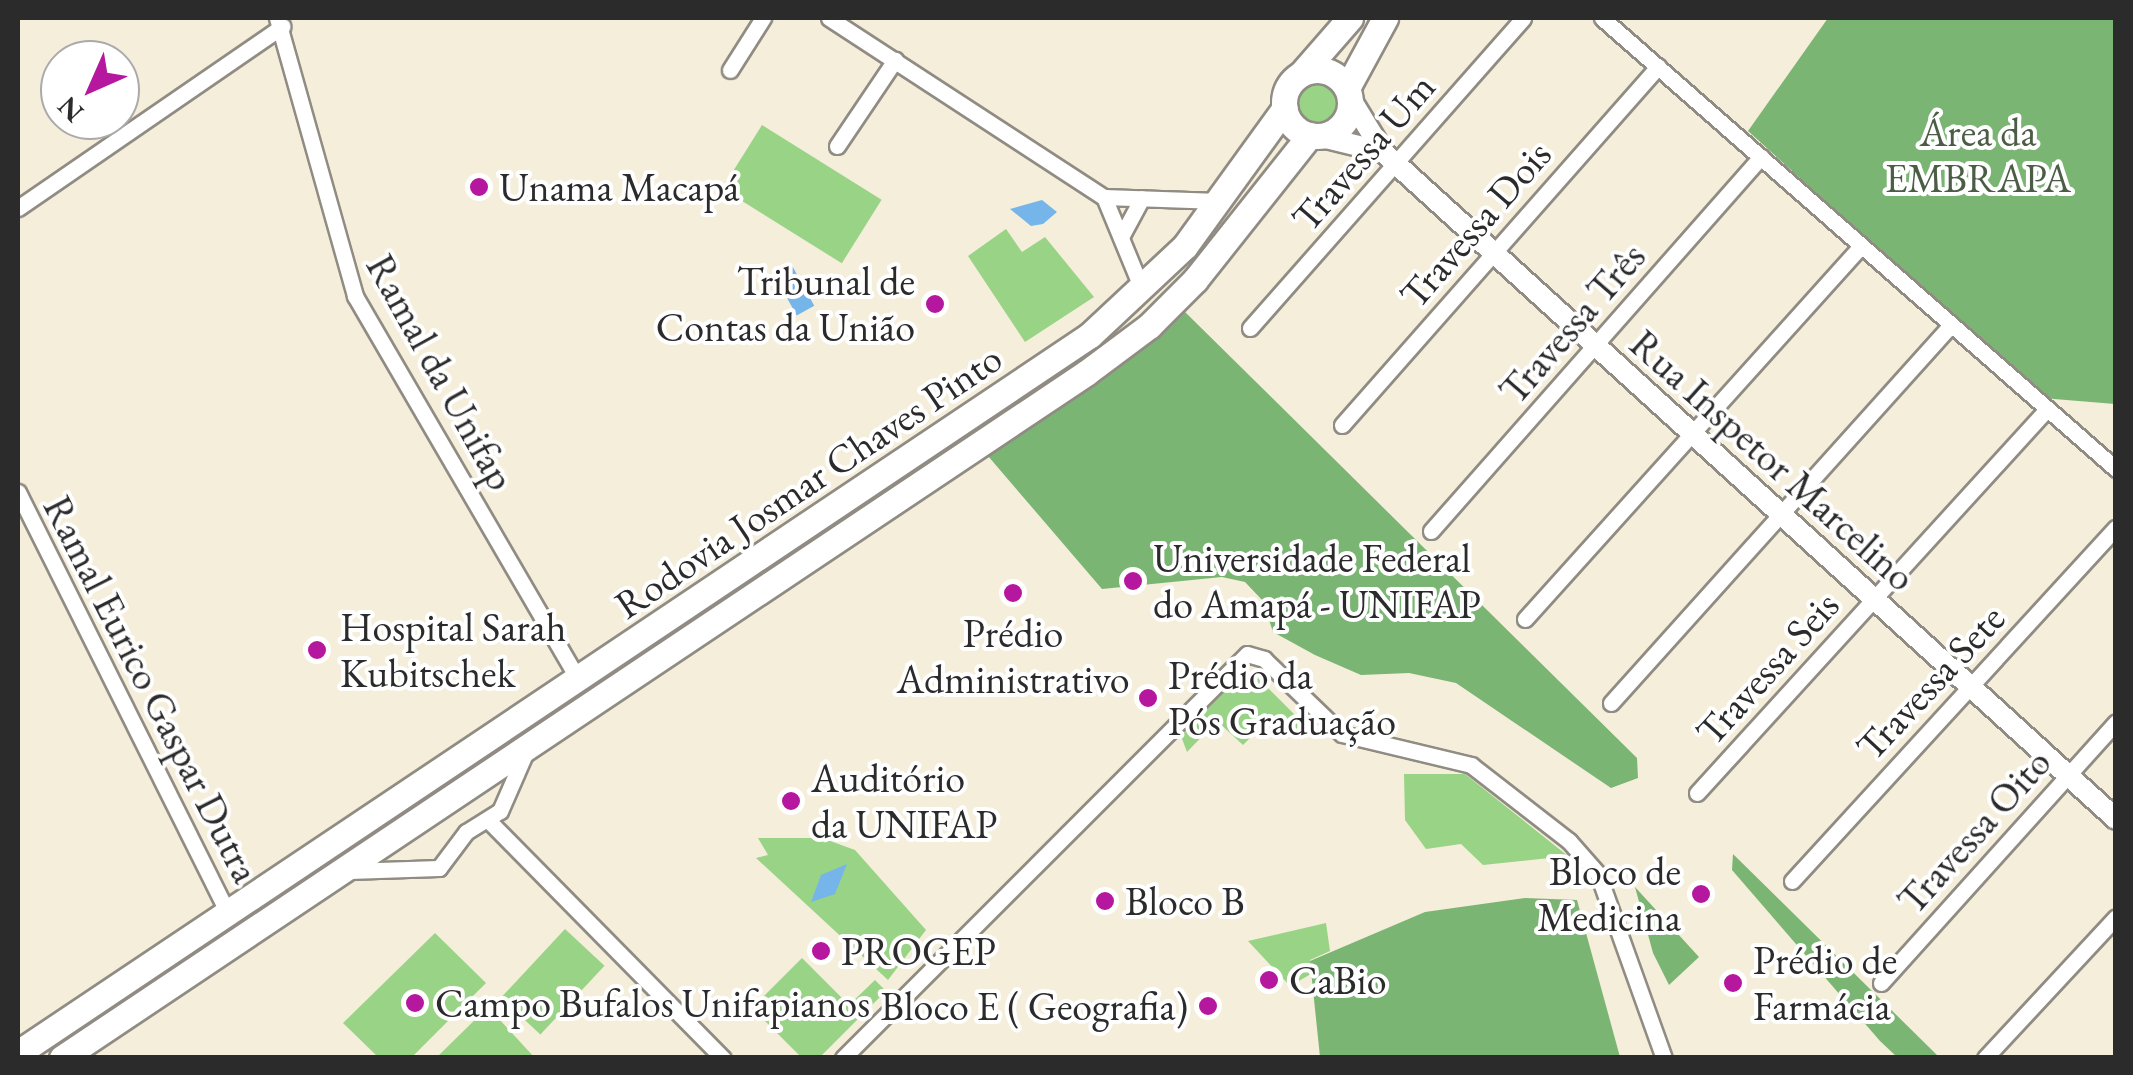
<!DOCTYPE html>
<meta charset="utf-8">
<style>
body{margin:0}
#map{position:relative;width:2133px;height:1075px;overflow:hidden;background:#f5eedb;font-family:"EB Garamond",serif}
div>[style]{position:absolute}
.green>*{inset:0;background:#99d386;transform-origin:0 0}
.round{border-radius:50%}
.forest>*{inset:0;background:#7ab573}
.water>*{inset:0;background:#75b5e9;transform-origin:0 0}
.roads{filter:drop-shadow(2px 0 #908c83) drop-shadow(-2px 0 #908c83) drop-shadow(0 2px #908c83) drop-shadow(0 -2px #908c83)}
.minor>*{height:15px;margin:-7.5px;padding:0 7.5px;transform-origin:7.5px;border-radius:7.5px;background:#fff}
.tertiary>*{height:20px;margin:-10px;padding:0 10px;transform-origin:10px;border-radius:10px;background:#fff}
.primary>*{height:25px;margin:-12.5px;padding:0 12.5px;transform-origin:12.5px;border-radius:12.5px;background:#fff}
.primary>.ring{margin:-12.5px;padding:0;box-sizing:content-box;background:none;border:25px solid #fff;border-radius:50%}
.dots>*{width:28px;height:28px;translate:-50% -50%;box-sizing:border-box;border:5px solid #fff;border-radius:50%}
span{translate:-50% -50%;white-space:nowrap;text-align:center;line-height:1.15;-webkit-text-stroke:8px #fff;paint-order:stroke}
.park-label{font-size:40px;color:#4c5d46}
.street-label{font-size:40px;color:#2b2b2b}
.poi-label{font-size:40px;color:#2b2b2b}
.left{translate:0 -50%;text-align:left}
.right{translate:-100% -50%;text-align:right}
.frame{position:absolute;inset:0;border:20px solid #2b2b2b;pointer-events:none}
.north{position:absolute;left:40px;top:40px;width:100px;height:100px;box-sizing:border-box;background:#fff;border:2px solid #aaa;border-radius:50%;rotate:225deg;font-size:28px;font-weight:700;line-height:40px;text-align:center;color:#2b2b2b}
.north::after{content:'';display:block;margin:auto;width:35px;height:45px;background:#b5179e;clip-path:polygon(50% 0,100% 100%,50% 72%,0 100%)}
</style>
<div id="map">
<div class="green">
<i class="round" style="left:1291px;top:76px;width:52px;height:52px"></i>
<i style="left:762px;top:125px;width:141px;height:75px;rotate:32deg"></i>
<i style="clip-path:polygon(1006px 229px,1022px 252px,1045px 237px,1094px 297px,1025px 342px,968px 256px)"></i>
<i style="clip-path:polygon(1243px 673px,1254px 674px,1303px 723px,1289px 736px,1270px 718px,1243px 745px,1217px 721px,1187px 752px,1181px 736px)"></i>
<i style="clip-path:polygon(1404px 774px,1465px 774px,1568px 856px,1483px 865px,1461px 844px,1426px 849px,1405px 820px)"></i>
<i style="clip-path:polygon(758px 838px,822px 838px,855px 850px,926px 930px,888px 980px,756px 858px,768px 855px)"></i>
<i style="clip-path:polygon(1326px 923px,1330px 951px,1310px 960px,1311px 974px,1290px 986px,1248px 941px)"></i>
<i style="left:565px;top:929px;width:54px;height:94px;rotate:43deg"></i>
<i style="clip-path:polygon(435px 933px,486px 983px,412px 1057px,378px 1057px,343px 1023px)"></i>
<i style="clip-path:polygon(802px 958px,849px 1005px,875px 980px,886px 991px,820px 1057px,801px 1057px,752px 1008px)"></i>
<i style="clip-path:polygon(488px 1007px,534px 1057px,437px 1057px)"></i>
</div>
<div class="forest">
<i style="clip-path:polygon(1828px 18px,2115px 18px,2115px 404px,2042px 398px,1748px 131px)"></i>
<i style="clip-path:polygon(1183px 310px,1637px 758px,1638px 778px,1611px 788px,1456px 683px,1409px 673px,1361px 675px,1315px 655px,1273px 632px,1263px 601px,1245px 582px,1222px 577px,1102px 589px,988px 456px)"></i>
<i style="clip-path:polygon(1733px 854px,1939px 1057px,1897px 1057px,1880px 1041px,1732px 870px)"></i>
<i style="clip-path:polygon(1635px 887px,1699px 957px,1669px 985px,1653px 953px)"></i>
<i style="clip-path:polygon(1525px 898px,1577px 900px,1620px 1057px,1320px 1057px,1310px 961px,1425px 912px)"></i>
</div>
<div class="water">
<i style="clip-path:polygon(1042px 200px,1057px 212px,1043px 224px,1031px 226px,1010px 209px)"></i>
<i style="left:790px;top:262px;width:50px;height:20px;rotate:61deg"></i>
<i style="clip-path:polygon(847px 864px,835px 894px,811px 902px,821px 875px)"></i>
</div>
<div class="roads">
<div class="minor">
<i style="left:277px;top:18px;width:289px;rotate:74.3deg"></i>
<i style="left:355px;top:296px;width:445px;rotate:59.8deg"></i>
<i style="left:829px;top:18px;width:328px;rotate:33.1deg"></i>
<i style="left:1104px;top:197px;width:115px;rotate:2deg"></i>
<i style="left:1602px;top:18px;width:684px;rotate:41.26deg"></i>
<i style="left:730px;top:70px;width:62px;rotate:-57.6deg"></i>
<i style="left:837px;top:146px;width:104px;rotate:-56deg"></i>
<i style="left:1104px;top:197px;width:100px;rotate:67.6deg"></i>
<i style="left:18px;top:208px;width:321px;rotate:-34.5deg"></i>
<i style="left:1121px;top:237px;width:44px;rotate:-61.7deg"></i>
<i style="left:1250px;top:328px;width:413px;rotate:-48.6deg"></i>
<i style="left:1342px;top:425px;width:478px;rotate:-48.6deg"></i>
<i style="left:18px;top:492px;width:473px;rotate:63.5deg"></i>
<i style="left:1431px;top:531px;width:499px;rotate:-48.6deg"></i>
<i style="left:1525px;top:619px;width:502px;rotate:-47.99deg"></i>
<i style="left:1611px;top:703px;width:507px;rotate:-48.04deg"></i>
<i style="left:1697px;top:793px;width:520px;rotate:-47.65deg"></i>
<i style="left:489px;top:821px;width:333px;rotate:45.4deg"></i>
<i style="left:349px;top:871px;width:90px;rotate:-1.9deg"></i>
<i style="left:439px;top:868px;width:45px;rotate:-53.1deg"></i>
<i style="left:466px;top:832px;width:40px;rotate:-32deg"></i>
<i style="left:500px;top:811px;width:70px;rotate:-66.4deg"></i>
<i style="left:1792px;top:881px;width:479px;rotate:-47.5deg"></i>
<i style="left:1881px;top:983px;width:351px;rotate:-48deg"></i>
<i style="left:843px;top:1058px;width:571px;rotate:-45deg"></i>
<i style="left:1247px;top:654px;width:18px;rotate:16deg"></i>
<i style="left:1264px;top:659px;width:108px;rotate:43.9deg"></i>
<i style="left:1342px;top:734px;width:133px;rotate:13.5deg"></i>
<i style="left:1471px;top:765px;width:124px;rotate:37.8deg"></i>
<i style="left:1569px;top:841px;width:44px;rotate:48.7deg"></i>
<i style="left:1598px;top:874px;width:195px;rotate:70.3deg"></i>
<i style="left:1985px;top:1058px;width:192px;rotate:-47.1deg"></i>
</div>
<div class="tertiary">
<i style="left:1350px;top:98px;width:63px;rotate:58.6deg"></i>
<i style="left:1383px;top:152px;width:991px;rotate:42.3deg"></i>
<i style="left:1318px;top:136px;width:67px;rotate:13.8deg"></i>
</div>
<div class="primary">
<i class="ring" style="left:1284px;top:70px;width:41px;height:41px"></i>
<i style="left:1302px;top:73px;width:73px;rotate:-48.9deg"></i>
<i style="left:1347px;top:88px;width:80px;rotate:-61.5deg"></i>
<i style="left:18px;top:1053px;width:1290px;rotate:-33.81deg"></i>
<i style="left:1090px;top:335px;width:130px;rotate:-43.1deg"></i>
<i style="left:1185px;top:246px;width:170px;rotate:-54.1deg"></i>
<i style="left:62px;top:1058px;width:1232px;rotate:-33.78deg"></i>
<i style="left:1086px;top:373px;width:79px;rotate:-36.7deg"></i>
<i style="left:1149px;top:326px;width:65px;rotate:-45deg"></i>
<i style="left:1195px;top:280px;width:185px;rotate:-51.6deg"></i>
</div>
</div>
<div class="dots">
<i style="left:479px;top:187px;background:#b5179e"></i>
<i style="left:935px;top:304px;background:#b5179e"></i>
<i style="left:1133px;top:581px;background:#b5179e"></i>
<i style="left:1013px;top:593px;background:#b5179e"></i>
<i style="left:317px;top:650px;background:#b5179e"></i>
<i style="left:1148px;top:698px;background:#b5179e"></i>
<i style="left:791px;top:801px;background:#b5179e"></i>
<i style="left:1701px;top:894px;background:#b5179e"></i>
<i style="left:1105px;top:901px;background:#b5179e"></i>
<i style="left:821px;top:951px;background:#b5179e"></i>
<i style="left:1269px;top:980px;background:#b5179e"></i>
<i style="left:1733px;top:983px;background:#b5179e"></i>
<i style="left:415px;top:1003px;background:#b5179e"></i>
<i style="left:1208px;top:1006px;background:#b5179e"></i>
</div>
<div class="park-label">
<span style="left:1978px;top:155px">Área da<br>EMBRAPA</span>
</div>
<div class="street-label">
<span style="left:1363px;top:152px;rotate:-49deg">Travessa Um</span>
<span style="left:1475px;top:224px;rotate:-49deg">Travessa Dois</span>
<span style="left:1572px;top:323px;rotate:-49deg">Travessa Três</span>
<span style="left:441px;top:372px;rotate:61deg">Ramal da Unifap</span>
<span style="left:1773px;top:460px;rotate:42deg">Rua Inspetor Marcelino</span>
<span style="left:808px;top:481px;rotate:-34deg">Rodovia Josmar Chaves Pinto</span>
<span style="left:1767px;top:668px;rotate:-48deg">Travessa Seis</span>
<span style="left:1930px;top:682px;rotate:-47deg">Travessa Sete</span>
<span style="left:152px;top:689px;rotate:63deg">Ramal Eurico Gaspar Dutra</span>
<span style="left:1974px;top:831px;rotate:-48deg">Travessa Oito</span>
</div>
<div class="poi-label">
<span class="left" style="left:499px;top:187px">Unama Macapá</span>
<span class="right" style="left:915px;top:304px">Tribunal de<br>Contas da União</span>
<span class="left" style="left:1153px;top:581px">Universidade Federal<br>do Amapá - UNIFAP</span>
<span class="left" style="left:340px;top:650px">Hospital Sarah<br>Kubitschek</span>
<span style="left:1013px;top:656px">Prédio<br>Administrativo</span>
<span class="left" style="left:1168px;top:698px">Prédio da<br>Pós Graduação</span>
<span class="left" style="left:811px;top:801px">Auditório<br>da UNIFAP</span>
<span class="right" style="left:1681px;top:894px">Bloco de<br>Medicina</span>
<span class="left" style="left:1125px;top:901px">Bloco B</span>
<span class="left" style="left:841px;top:951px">PROGEP</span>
<span class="left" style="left:1753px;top:983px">Prédio de<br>Farmácia</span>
<span class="left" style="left:1289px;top:980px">CaBio</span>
<span class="left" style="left:435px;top:1003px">Campo Bufalos Unifapianos</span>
<span class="right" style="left:1188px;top:1006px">Bloco E ( Geografia)</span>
</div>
<div class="frame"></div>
<div class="north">N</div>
</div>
